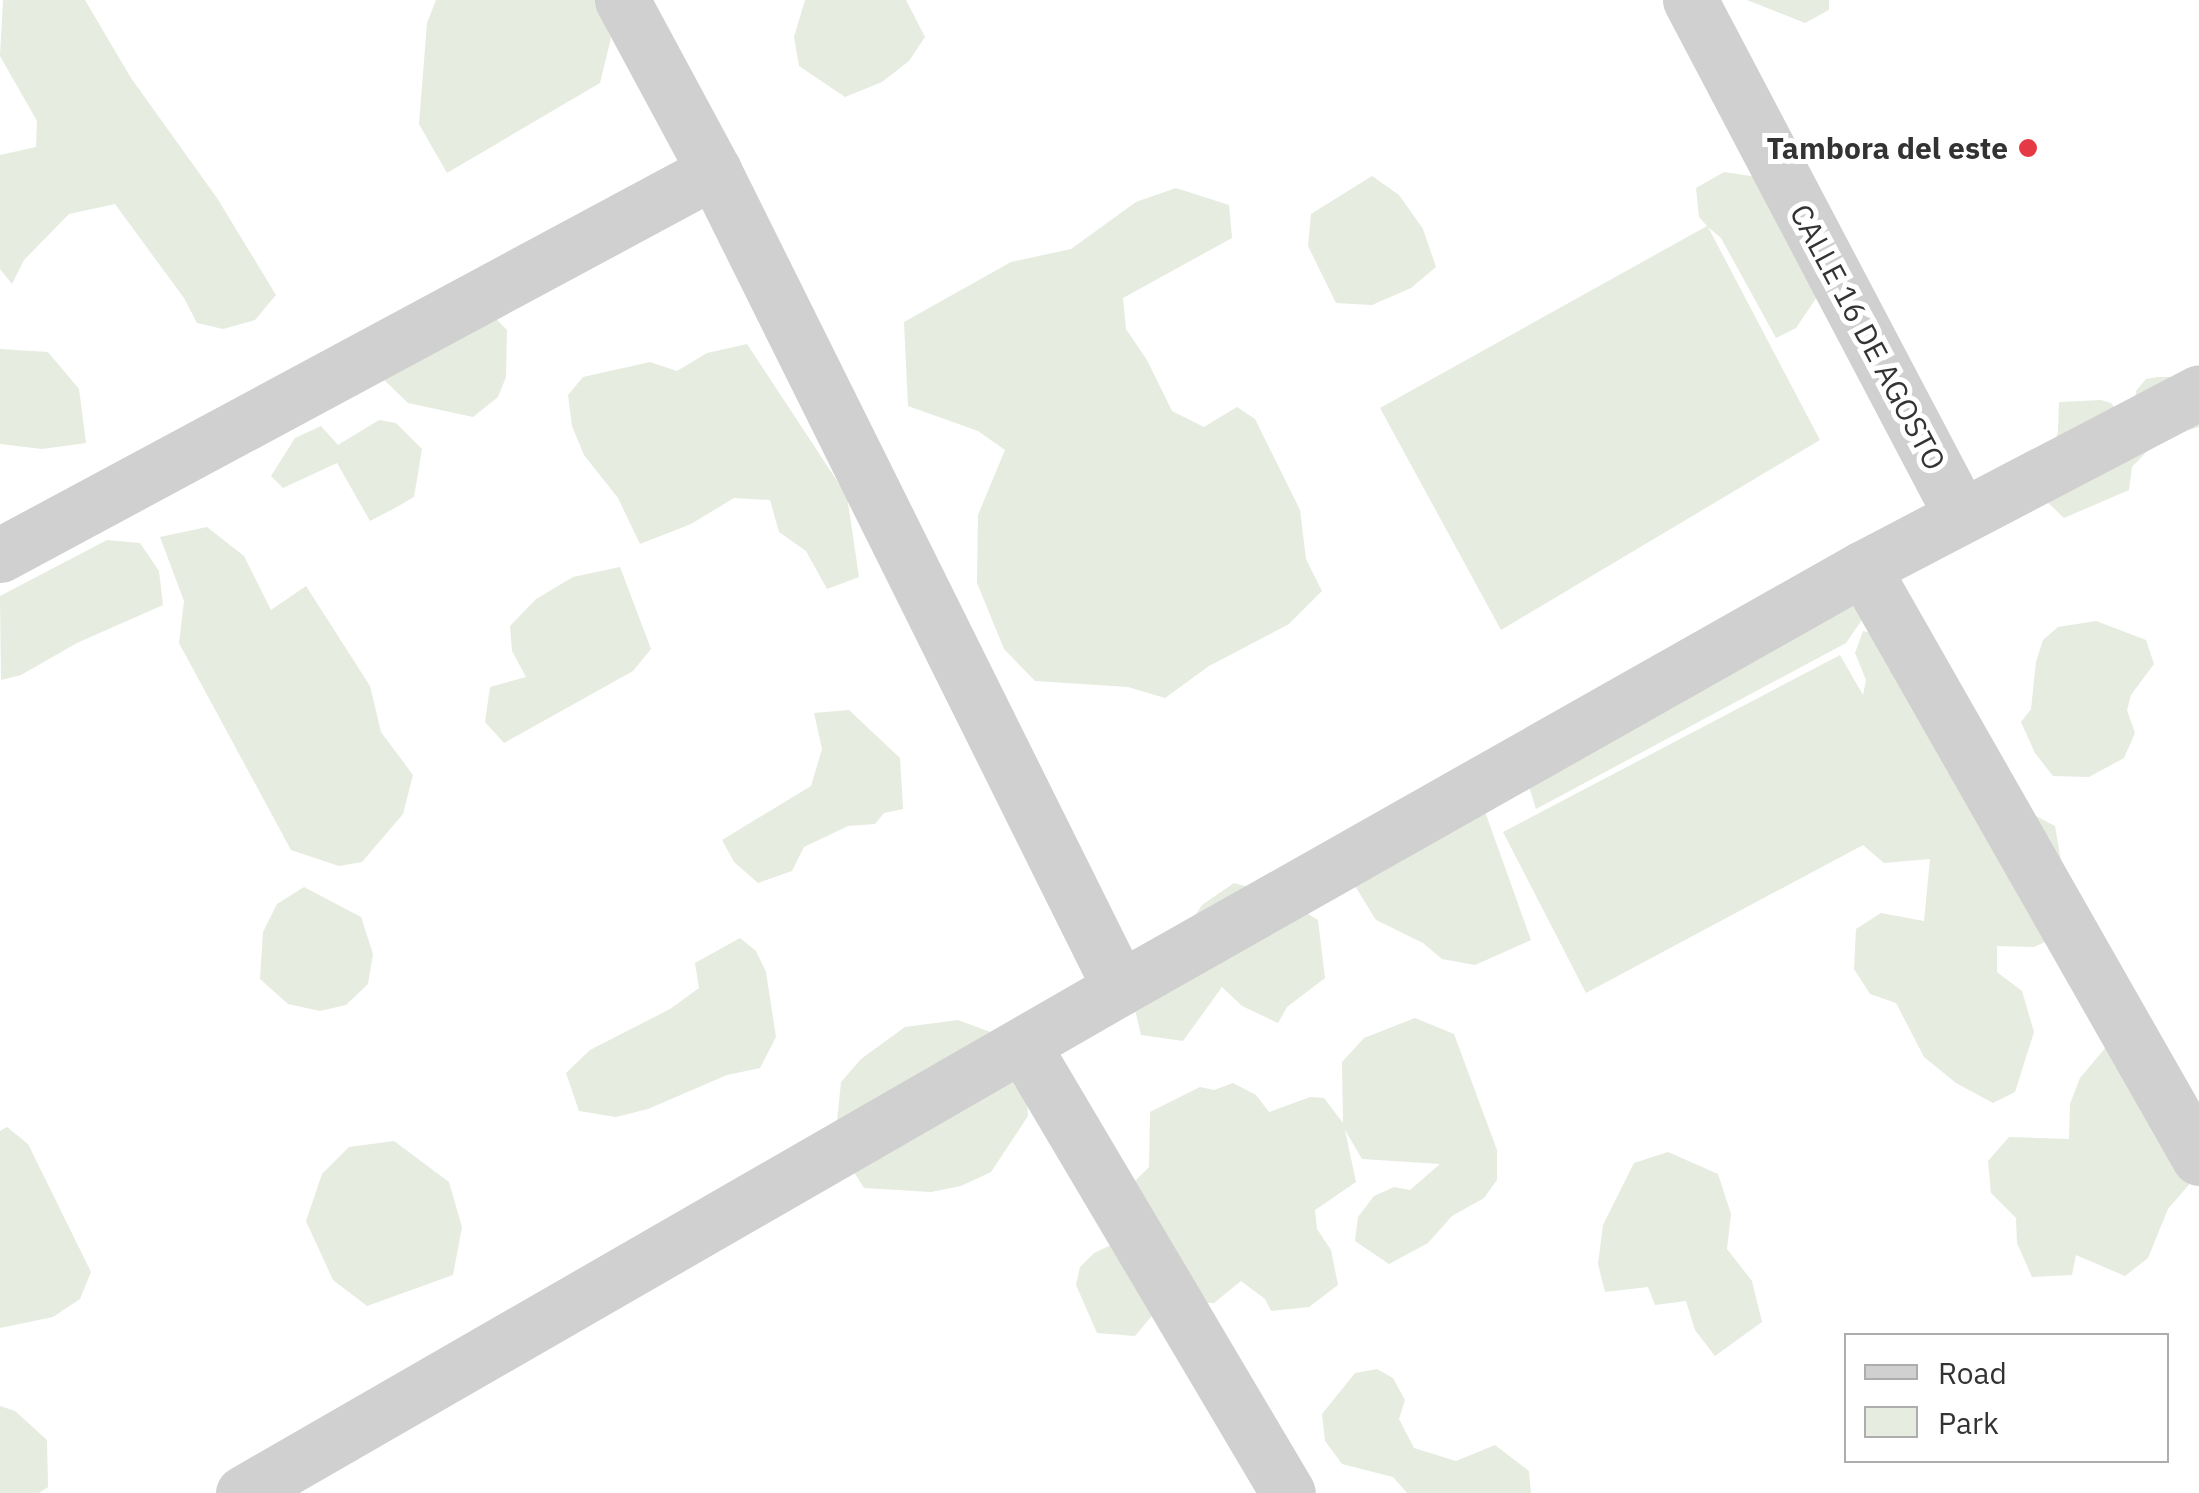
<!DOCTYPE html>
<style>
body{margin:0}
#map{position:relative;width:2199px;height:1493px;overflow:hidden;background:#fff;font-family:"IBM Plex Sans",sans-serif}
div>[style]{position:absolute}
.green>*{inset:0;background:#e6ecdf}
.minor>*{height:55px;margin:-27.5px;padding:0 27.5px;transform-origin:27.5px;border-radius:27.5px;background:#d0d0d0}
.dots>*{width:28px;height:28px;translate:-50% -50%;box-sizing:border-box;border:5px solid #fff;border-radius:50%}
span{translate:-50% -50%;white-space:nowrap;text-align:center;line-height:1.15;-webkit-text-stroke:10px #fff;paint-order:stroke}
.poi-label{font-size:30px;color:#333;font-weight:700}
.right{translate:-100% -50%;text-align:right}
.street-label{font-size:30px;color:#333}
.legend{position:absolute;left:1844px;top:1333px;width:325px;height:130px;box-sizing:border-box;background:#fff;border:2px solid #adadad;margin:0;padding:12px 18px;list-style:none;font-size:30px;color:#333}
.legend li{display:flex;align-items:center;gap:20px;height:50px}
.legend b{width:50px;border:2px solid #adadad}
</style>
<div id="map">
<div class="green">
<i style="clip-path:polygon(3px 0,85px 0,131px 78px,217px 198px,276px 295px,255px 320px,223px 329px,197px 323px,184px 298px,115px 204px,69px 214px,24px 260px,12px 284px,0 269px,0 155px,36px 147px,37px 121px,0 56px)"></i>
<i style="clip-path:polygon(436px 0,595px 0,611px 38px,600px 83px,447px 173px,419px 124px,427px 23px)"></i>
<i style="clip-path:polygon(805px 0,906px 0,925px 37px,909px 61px,882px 82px,845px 97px,799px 66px,794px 37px)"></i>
<i style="clip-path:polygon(1747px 0,1829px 0,1829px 10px,1805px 23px)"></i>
<i style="clip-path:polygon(1724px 172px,1758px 177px,1817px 297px,1796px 328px,1776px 338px,1721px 238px,1708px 227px,1820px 440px,1501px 630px,1380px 408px,1707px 226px,1699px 217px,1696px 188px)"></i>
<i style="clip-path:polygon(1372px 176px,1399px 195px,1423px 229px,1436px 267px,1411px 288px,1372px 305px,1336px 303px,1308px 246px,1311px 214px)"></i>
<i style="clip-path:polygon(1176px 188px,1229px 205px,1232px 238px,1123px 298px,1126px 329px,1147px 360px,1172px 411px,1204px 427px,1237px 407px,1255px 419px,1300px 510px,1306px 559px,1322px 591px,1289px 624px,1209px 666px,1165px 698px,1128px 687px,1035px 681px,1004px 649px,977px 583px,978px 515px,1005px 450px,978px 431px,908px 406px,904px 322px,1011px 262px,1071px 249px,1136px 202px)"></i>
<i style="clip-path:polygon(465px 287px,507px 330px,506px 377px,498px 397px,473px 417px,408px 403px,380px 376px)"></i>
<i style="clip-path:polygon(747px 344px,847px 496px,859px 577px,827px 589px,806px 551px,779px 532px,770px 500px,734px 498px,691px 524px,640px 544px,618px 498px,584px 455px,572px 426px,568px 395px,583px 377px,650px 362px,677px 371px,707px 353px)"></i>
<i style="clip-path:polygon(0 349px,48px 352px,79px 389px,86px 443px,42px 449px,0 444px)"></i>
<i style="clip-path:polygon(2157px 377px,2179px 377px,2199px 392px,2199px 427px,2164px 437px,2149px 449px,2132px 467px,2129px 490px,2064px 518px,2041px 496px,2058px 431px,2059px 402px,2101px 400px,2111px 403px,2119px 413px,2135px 405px,2136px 391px,2146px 379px)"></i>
<i style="clip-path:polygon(379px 420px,396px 423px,422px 449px,414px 497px,395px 508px,370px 521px,337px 463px,283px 488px,271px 476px,295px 438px,321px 426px,338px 445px)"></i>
<i style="clip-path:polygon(207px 527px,244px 556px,271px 610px,306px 586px,370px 686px,381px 732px,413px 775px,403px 814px,362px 862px,339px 866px,291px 850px,179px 643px,184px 601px,160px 537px)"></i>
<i style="clip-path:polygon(107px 540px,140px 543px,159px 571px,163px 605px,77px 643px,21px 675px,1px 680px,0 596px)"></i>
<i style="clip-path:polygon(620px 567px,651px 649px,633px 671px,504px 743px,485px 722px,490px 687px,526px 677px,512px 651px,510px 626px,536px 599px,573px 577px)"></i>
<i style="clip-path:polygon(1881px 592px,1846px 643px,1536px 809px,1526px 777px,1532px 752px)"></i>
<i style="clip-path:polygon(2096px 621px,2146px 640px,2154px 664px,2131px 695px,2127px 710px,2135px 733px,2124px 758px,2089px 777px,2053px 776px,2035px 753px,2021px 722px,2031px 709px,2036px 662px,2043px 640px,2058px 627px)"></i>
<i style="clip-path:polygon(1863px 631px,1890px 637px,2026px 811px,2055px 826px,2065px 883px,2058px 936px,2034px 947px,1997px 946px,1997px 972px,2022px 991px,2034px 1032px,2015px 1092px,1993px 1103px,1956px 1083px,1924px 1057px,1896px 1003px,1870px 994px,1854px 969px,1856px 929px,1881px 913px,1924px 921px,1930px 859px,1884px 863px,1863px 845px,1586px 993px,1503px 832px,1840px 655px,1863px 695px,1866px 680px,1855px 653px)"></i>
<i style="clip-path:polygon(849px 710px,900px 758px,903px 809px,884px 813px,875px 824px,848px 826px,804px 847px,792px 871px,758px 883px,734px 862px,722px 840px,811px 786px,822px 749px,814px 713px)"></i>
<i style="clip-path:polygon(1469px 767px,1531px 940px,1475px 965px,1442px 959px,1423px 943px,1376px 920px,1355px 886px)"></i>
<i style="clip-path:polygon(1234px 883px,1275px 894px,1318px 920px,1325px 978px,1287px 1007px,1278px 1023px,1242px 1006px,1222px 987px,1183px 1041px,1141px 1035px,1128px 980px,1188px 926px,1202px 905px)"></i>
<i style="clip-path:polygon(304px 887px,361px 917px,373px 954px,368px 984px,346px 1005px,320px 1011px,288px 1004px,260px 979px,263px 932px,277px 904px)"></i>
<i style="clip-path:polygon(740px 938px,756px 951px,766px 972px,776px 1037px,760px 1068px,727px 1075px,648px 1109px,616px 1117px,579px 1111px,566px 1073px,590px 1050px,670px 1009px,699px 988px,695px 963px)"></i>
<i style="clip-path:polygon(1415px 1018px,1454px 1034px,1497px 1150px,1497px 1180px,1484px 1198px,1452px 1216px,1428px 1243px,1389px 1264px,1355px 1241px,1358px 1217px,1374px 1196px,1394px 1187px,1410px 1190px,1440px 1164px,1362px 1159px,1345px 1130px,1356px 1182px,1315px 1210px,1317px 1229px,1331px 1250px,1338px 1285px,1309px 1307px,1271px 1311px,1265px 1299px,1241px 1281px,1214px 1303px,1172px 1302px,1160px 1306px,1135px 1336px,1097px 1333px,1076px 1285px,1080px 1267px,1094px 1253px,1120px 1241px,1124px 1206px,1136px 1180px,1149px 1167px,1150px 1112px,1200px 1087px,1214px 1090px,1233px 1083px,1256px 1095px,1269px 1112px,1310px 1097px,1324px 1098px,1343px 1123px,1342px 1062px,1364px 1038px)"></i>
<i style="clip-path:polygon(958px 1020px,993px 1033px,1025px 1067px,1028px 1116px,991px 1172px,961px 1186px,931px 1192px,864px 1188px,835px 1142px,841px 1082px,861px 1059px,905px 1027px)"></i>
<i style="clip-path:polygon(2106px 1047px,2199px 1173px,2168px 1209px,2148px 1258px,2125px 1276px,2076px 1255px,2072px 1275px,2032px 1277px,2017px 1243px,2016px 1218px,1991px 1193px,1988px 1161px,2009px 1137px,2069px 1139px,2070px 1104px,2080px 1078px)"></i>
<i style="clip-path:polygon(7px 1127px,28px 1144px,91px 1272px,80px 1299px,53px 1317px,0 1328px,0 1131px)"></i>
<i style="clip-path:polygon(394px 1141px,449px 1182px,462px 1227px,453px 1275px,367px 1306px,333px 1280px,306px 1221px,322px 1174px,349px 1147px)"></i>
<i style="clip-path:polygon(1668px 1152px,1718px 1174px,1731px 1214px,1727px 1249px,1752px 1281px,1762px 1322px,1715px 1356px,1695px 1330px,1686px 1301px,1655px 1305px,1648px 1287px,1605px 1292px,1598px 1264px,1603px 1225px,1634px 1163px)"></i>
<i style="clip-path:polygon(1377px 1369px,1393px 1378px,1405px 1400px,1399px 1419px,1414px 1448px,1456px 1461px,1495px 1445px,1529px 1471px,1531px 1493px,1407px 1493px,1393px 1477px,1342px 1464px,1325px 1441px,1322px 1414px,1355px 1373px)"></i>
<i style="clip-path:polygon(0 1406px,15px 1411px,47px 1440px,48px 1487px,39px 1493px,0 1493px)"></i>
</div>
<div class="minor">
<i style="left:622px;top:0;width:194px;rotate:61.7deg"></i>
<i style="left:714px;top:171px;width:912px;rotate:63.58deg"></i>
<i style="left:1690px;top:0;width:582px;rotate:62.25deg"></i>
<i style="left:0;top:555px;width:811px;rotate:-28.27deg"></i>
<i style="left:1863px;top:568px;width:679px;rotate:60.34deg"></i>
<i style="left:1024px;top:1047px;width:518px;rotate:59.38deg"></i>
<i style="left:243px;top:1493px;width:1012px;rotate:-29.93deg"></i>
<i style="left:1120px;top:988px;width:853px;rotate:-29.48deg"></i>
<i style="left:1863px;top:568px;width:379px;rotate:-27.6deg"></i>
</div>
<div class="dots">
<i style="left:2028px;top:148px;background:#e63946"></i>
</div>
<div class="poi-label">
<span class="right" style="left:2008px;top:148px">Tambora del este</span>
</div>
<div class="street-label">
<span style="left:1868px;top:337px;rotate:62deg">CALLE 16 DE AGOSTO</span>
</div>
<ul class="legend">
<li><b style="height:12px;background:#d0d0d0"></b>Road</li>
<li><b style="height:28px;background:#e6ecdf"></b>Park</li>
</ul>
</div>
